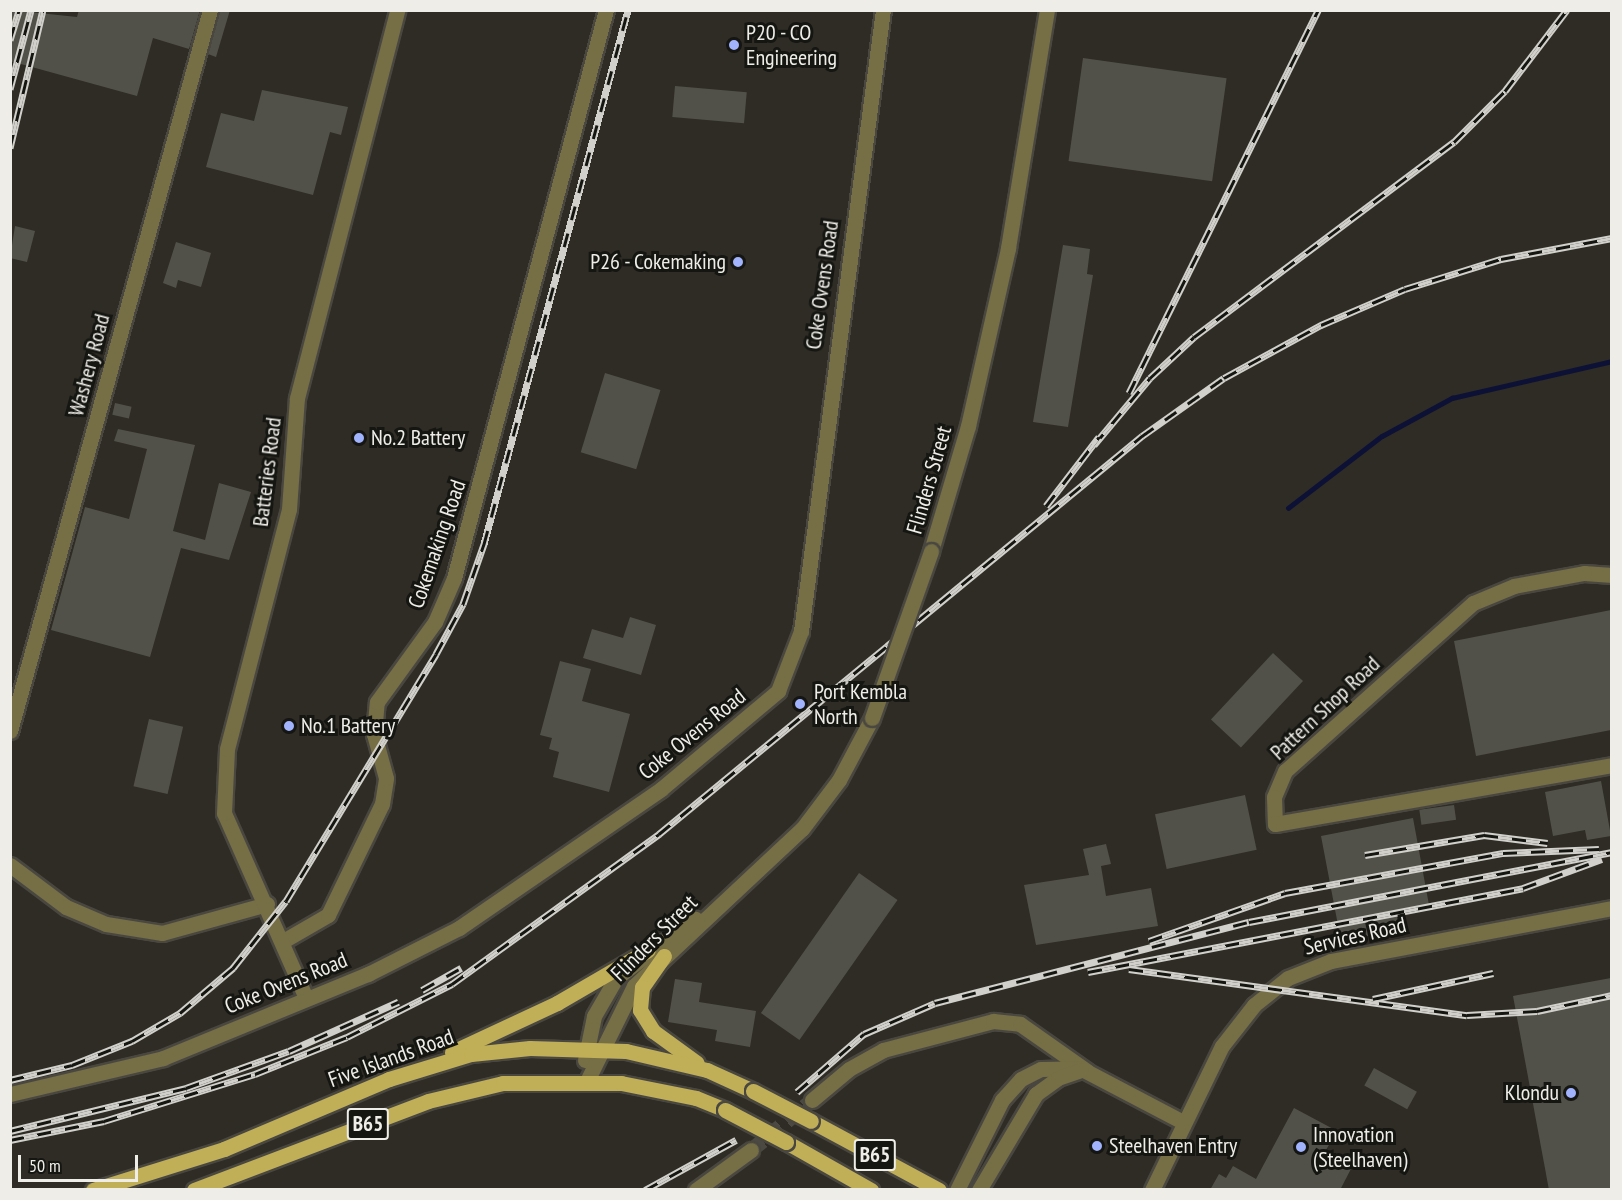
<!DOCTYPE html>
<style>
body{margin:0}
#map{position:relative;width:1622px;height:1200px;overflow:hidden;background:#2e2c25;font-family:"PT Sans Narrow",sans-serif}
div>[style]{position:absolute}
.stream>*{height:4.5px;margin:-2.25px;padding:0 2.25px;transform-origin:2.25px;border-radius:2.25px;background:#0d1136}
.building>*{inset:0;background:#525149;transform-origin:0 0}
.minor-tunnel>*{height:15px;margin-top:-7.5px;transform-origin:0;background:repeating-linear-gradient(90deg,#4b4942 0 15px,transparent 0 23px)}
.roads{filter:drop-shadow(2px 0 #494740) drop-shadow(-2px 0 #494740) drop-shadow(0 2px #494740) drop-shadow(0 -2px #494740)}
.minor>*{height:15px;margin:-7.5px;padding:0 7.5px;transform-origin:7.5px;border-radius:7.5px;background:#766e45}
.tertiary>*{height:15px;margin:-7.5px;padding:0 7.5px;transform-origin:7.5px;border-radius:7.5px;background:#766e45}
.primary>*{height:15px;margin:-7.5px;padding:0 7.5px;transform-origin:7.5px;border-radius:7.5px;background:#c0af56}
.rail>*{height:7px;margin-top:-3.5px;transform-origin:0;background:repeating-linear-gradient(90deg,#151511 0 14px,#d1d0cb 0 28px);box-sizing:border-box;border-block:2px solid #d1d0cb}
.bridges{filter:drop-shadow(2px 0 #494740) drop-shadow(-2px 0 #494740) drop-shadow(0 2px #494740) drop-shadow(0 -2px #494740)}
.tertiary-bridge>*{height:15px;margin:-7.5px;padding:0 7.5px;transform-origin:7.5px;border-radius:7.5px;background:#766e45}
.primary-bridge>*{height:15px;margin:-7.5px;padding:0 7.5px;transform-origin:7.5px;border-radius:7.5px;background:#c0af56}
.dots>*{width:16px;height:16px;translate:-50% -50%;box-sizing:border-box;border:3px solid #151511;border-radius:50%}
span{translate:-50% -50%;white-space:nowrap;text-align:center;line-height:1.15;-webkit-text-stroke:6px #151511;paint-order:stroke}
.shield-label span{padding:2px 4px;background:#151511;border:2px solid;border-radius:4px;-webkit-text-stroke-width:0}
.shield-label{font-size:21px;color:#eeede8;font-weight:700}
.poi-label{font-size:22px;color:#eeede8}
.left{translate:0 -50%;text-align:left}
.right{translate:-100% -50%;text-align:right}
.street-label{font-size:22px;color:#eeede8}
.frame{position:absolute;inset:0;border:12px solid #eeede8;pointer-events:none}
.scale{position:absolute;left:18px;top:1155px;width:120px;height:27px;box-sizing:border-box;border:3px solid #eeede8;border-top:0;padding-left:8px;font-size:18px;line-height:21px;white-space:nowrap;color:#eeede8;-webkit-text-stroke:4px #151511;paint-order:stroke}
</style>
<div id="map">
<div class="stream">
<i style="left:1288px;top:508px;width:118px;rotate:-37.5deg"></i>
<i style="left:1382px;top:436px;width:80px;rotate:-28.5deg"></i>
<i style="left:1452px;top:398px;width:164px;rotate:-13deg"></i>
</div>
<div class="building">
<i style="clip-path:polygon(10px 10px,77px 17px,79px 10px,200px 10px,189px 49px,153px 38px,137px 96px,10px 61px)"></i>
<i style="clip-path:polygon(219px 10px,230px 10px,216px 57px,208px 54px)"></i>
<i style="left:1083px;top:58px;width:145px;height:104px;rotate:8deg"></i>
<i style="left:675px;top:86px;width:72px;height:31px;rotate:5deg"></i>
<i style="clip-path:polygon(262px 90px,348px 107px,341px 135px,330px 132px,313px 195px,206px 167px,221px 113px,254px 121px)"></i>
<i style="clip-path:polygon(15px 226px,35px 231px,27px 262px,10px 258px)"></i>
<i style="clip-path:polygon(176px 242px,211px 253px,201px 287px,178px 280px,176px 288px,163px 283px)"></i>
<i style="clip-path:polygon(1063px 245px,1090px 249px,1087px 274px,1093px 275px,1068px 427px,1033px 422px)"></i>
<i style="left:605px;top:373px;width:58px;height:83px;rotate:17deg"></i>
<i style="left:115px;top:403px;width:17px;height:12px;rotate:13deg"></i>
<i style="clip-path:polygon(118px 429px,195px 445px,173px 531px,205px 540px,219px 483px,251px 492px,229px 560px,181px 548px,150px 657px,51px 630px,85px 507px,129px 519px,147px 449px,114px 441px)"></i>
<i style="clip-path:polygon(1611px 610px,1611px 730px,1476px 756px,1454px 641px)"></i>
<i style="clip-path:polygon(630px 617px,656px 625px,641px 675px,583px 658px,592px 629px,623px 638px)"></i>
<i style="left:1273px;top:653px;width:41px;height:91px;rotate:43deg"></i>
<i style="clip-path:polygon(560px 661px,591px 669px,582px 701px,630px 714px,609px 792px,553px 777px,559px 752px,549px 749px,552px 738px,540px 735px)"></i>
<i style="left:149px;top:719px;width:35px;height:69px;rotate:13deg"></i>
<i style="clip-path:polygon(1601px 781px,1611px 836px,1587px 840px,1585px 830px,1553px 836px,1545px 792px)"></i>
<i style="left:1245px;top:795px;width:56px;height:92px;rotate:78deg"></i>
<i style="left:1454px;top:805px;width:15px;height:35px;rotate:82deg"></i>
<i style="clip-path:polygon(1413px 818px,1429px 905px,1396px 911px,1399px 930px,1341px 941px,1321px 836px)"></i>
<i style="clip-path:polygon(1106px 844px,1111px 864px,1101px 866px,1106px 896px,1151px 888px,1158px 926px,1036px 945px,1024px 885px,1089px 875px,1083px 849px)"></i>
<i style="left:859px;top:873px;width:47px;height:171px;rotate:35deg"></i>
<i style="clip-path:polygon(1611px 978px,1611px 1190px,1549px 1190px,1513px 996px)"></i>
<i style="clip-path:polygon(675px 979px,702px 983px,699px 1002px,756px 1011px,750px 1047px,715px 1041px,717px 1030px,668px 1022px)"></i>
<i style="left:1374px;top:1068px;width:49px;height:20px;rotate:29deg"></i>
<i style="clip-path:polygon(1294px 1108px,1337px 1131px,1326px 1150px,1353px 1165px,1340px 1190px,1210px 1190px,1219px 1174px,1226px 1178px,1233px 1166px,1256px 1179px)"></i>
</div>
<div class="minor-tunnel">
<i style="left:751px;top:1150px;width:79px;rotate:-39.3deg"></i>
</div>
<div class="roads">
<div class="minor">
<i style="left:1612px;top:575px;width:28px;rotate:-176deg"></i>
<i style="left:1584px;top:573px;width:71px;rotate:169.5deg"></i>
<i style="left:1514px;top:586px;width:44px;rotate:157.5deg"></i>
<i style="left:1473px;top:603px;width:252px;rotate:138.2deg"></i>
<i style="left:1285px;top:771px;width:28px;rotate:113deg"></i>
<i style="left:1274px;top:797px;width:27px;rotate:88deg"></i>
<i style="left:1275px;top:824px;width:342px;rotate:-9.9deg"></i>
<i style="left:10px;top:731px;width:748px;rotate:-74.5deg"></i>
<i style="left:10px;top:865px;width:70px;rotate:36.9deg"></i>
<i style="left:66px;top:907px;width:43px;rotate:23deg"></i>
<i style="left:106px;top:924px;width:57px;rotate:9.1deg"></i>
<i style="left:162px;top:933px;width:109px;rotate:-15.4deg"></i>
<i style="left:283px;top:941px;width:52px;rotate:-30deg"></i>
<i style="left:328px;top:915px;width:123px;rotate:-64.1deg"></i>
<i style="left:382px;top:804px;width:26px;rotate:-81deg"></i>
<i style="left:386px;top:778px;width:46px;rotate:-105.3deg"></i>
<i style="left:374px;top:734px;width:32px;rotate:-85deg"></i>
<i style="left:377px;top:702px;width:99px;rotate:-54.1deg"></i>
<i style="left:435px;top:622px;width:48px;rotate:-66.6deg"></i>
<i style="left:454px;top:578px;width:588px;rotate:-75.02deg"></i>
<i style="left:306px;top:998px;width:202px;rotate:-113.9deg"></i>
<i style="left:224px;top:813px;width:64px;rotate:-87.3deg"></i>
<i style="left:227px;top:749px;width:248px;rotate:-75.5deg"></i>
<i style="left:289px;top:509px;width:111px;rotate:-85.9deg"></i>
<i style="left:297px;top:398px;width:401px;rotate:-75.5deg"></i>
<i style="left:10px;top:1094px;width:157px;rotate:-13.2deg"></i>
<i style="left:163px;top:1058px;width:222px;rotate:-22.3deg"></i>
<i style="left:368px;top:974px;width:102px;rotate:-26.8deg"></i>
<i style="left:459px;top:928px;width:245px;rotate:-34.5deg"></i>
<i style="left:661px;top:789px;width:153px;rotate:-39.9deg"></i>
<i style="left:778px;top:691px;width:64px;rotate:-69deg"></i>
<i style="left:801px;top:631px;width:626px;rotate:-82.48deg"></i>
<i style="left:812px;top:1100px;width:48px;rotate:-40deg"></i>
<i style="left:849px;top:1069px;width:39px;rotate:-29deg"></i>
<i style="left:883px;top:1050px;width:114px;rotate:-14.8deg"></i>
<i style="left:993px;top:1021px;width:27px;rotate:6deg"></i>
<i style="left:1020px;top:1024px;width:82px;rotate:35deg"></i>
<i style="left:696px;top:1190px;width:68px;rotate:-36deg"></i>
<i style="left:957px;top:1190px;width:101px;rotate:-63.4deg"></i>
<i style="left:1002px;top:1100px;width:28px;rotate:-48deg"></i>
<i style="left:1021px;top:1079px;width:22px;rotate:-27deg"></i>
<i style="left:1041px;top:1069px;width:39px;rotate:-1deg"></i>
<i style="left:1080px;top:1068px;width:116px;rotate:27.7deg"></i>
<i style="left:979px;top:1190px;width:112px;rotate:-59.3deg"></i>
<i style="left:1036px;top:1094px;width:27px;rotate:-36deg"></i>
<i style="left:1058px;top:1078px;width:24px;rotate:-19deg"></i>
<i style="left:1152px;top:1190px;width:160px;rotate:-64.1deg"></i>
<i style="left:1222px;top:1046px;width:52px;rotate:-52deg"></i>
<i style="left:1254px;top:1005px;width:43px;rotate:-38.5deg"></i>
<i style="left:1288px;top:978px;width:46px;rotate:-21.6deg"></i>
<i style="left:1331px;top:961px;width:286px;rotate:-10.7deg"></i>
</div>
<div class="tertiary">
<i style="left:931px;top:551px;width:130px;rotate:-73.5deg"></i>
<i style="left:968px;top:426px;width:182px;rotate:-77.3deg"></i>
<i style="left:1008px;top:248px;width:241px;rotate:-80.7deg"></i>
<i style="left:585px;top:1060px;width:45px;rotate:-78.4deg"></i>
<i style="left:594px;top:1016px;width:44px;rotate:-59.9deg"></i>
<i style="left:616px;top:978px;width:99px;rotate:-36.8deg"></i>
<i style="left:587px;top:1081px;width:106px;rotate:-63.7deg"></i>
<i style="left:634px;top:986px;width:230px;rotate:-43.1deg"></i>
<i style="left:802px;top:829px;width:61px;rotate:-52.9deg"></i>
<i style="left:839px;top:780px;width:70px;rotate:-62deg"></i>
</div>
<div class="primary">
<i style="left:664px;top:956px;width:38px;rotate:125deg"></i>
<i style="left:642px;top:987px;width:23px;rotate:95deg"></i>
<i style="left:640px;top:1010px;width:25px;rotate:58deg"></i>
<i style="left:653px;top:1031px;width:54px;rotate:36deg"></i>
<i style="left:452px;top:1052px;width:116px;rotate:-25deg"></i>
<i style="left:557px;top:1003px;width:105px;rotate:-30.2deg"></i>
<i style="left:811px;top:1121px;width:145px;rotate:28.3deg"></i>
<i style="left:786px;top:1142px;width:98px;rotate:29.5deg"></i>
<i style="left:93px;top:1190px;width:137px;rotate:-17.4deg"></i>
<i style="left:224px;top:1149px;width:179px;rotate:-23deg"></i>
<i style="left:389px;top:1079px;width:86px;rotate:-17deg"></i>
<i style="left:471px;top:1054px;width:59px;rotate:-5.8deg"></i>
<i style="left:530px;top:1048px;width:96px;rotate:1.8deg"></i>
<i style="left:626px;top:1051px;width:83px;rotate:13.2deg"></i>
<i style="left:707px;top:1070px;width:51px;rotate:24.5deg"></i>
<i style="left:194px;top:1190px;width:250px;rotate:-20.8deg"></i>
<i style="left:428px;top:1101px;width:77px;rotate:-13.5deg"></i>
<i style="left:503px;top:1083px;width:118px"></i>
<i style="left:621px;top:1083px;width:76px;rotate:11.3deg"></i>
<i style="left:696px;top:1098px;width:31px;rotate:22deg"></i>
</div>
</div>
<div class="rail">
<i style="left:10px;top:40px;width:31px;rotate:-73deg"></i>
<i style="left:10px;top:89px;width:82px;rotate:-75.1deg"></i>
<i style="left:10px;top:148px;width:142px;rotate:-76.6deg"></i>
<i style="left:1129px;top:393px;width:427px;rotate:-63.7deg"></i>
<i style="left:1094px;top:445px;width:87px;rotate:-50.1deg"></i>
<i style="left:1150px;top:378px;width:60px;rotate:-43deg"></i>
<i style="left:1194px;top:337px;width:325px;rotate:-36.9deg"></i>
<i style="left:1454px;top:142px;width:72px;rotate:-45deg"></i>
<i style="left:1505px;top:91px;width:102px;rotate:-52.6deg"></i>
<i style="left:1046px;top:506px;width:87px;rotate:-52.5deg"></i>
<i style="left:1365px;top:855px;width:121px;rotate:-9.5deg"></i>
<i style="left:1484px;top:835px;width:64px;rotate:7.1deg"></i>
<i style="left:1149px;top:941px;width:144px;rotate:-19.4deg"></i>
<i style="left:1285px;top:893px;width:222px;rotate:-10.4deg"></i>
<i style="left:1503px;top:853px;width:96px;rotate:-2.4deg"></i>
<i style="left:1129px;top:969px;width:341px;rotate:7.8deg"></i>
<i style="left:1467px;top:1015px;width:70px;rotate:-3.3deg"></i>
<i style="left:1537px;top:1011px;width:77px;rotate:-12deg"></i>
<i style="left:1088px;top:972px;width:443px;rotate:-10.9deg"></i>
<i style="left:1523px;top:888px;width:84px;rotate:-20.2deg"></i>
<i style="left:422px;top:990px;width:45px;rotate:-29.4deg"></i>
<i style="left:1373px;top:999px;width:123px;rotate:-12.2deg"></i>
<i style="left:10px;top:1080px;width:64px;rotate:-13.6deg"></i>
<i style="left:72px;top:1065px;width:65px;rotate:-21.8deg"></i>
<i style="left:132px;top:1041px;width:56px;rotate:-30.3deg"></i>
<i style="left:180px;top:1013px;width:70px;rotate:-40.3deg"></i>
<i style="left:233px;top:968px;width:85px;rotate:-51.7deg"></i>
<i style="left:286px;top:901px;width:289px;rotate:-58.7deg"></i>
<i style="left:436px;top:654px;width:57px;rotate:-61.6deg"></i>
<i style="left:463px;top:604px;width:64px;rotate:-70.7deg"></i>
<i style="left:484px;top:544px;width:553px;rotate:-74.91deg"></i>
<i style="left:797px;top:1092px;width:89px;rotate:-40.9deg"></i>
<i style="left:864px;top:1034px;width:77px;rotate:-23.6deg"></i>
<i style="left:935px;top:1003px;width:324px;rotate:-14.5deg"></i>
<i style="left:1249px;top:922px;width:370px;rotate:-10.9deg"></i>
<i style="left:10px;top:1131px;width:181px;rotate:-13.7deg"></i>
<i style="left:186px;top:1088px;width:109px;rotate:-19.8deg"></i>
<i style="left:289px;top:1051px;width:120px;rotate:-24.2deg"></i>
<i style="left:10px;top:1140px;width:96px;rotate:-11.4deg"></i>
<i style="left:104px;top:1121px;width:158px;rotate:-17.3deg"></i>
<i style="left:255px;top:1074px;width:99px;rotate:-21.9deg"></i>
<i style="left:347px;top:1037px;width:118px;rotate:-26.8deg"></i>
<i style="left:452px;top:984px;width:256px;rotate:-35.9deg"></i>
<i style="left:659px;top:834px;width:626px;rotate:-39.49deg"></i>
<i style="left:1142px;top:436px;width:100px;rotate:-35.3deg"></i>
<i style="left:1224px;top:378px;width:111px;rotate:-28.7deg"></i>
<i style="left:1321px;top:325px;width:91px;rotate:-23.2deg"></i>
<i style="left:1405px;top:289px;width:101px;rotate:-17.4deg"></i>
<i style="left:1501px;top:259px;width:113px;rotate:-10.7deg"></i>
<i style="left:645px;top:1190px;width:104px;rotate:-28.8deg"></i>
</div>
<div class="bridges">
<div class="tertiary-bridge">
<i style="left:872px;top:718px;width:177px;rotate:-70.5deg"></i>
</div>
<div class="primary-bridge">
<i style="left:753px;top:1091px;width:65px;rotate:27.3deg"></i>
<i style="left:725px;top:1110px;width:69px;rotate:27.7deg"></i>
</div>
</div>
<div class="dots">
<i style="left:734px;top:45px;background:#a1b3fd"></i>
<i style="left:738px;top:262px;background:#a1b3fd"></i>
<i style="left:359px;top:438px;background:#a1b3fd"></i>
<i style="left:800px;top:704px;background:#a1b3fd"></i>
<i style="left:289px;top:726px;background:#a1b3fd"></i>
<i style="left:1571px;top:1093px;background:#a1b3fd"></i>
<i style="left:1097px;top:1146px;background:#a1b3fd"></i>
<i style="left:1301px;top:1147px;background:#a1b3fd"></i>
</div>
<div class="shield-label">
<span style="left:368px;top:1124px">B65</span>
<span style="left:875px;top:1155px">B65</span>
</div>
<div class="poi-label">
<span class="left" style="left:746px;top:45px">P20 - CO<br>Engineering</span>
<span class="right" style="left:726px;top:262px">P26 - Cokemaking</span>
<span class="left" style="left:371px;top:438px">No.2 Battery</span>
<span class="left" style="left:814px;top:704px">Port Kembla<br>North</span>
<span class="left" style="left:301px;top:726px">No.1 Battery</span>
<span class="right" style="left:1559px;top:1093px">Klondu</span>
<span class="left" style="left:1313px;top:1147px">Innovation<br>(Steelhaven)</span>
<span class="left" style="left:1109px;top:1146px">Steelhaven Entry</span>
</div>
<div class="street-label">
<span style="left:822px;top:285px;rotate:-82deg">Coke Ovens Road</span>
<span style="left:89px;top:365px;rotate:-75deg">Washery Road</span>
<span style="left:267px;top:472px;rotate:-83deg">Batteries Road</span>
<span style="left:929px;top:480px;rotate:-74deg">Flinders Street</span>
<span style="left:437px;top:544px;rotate:-71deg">Cokemaking Road</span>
<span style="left:1325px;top:708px;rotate:-43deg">Pattern Shop Road</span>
<span style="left:692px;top:734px;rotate:-39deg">Coke Ovens Road</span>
<span style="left:1355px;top:936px;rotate:-13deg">Services Road</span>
<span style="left:654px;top:938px;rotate:-45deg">Flinders Street</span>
<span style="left:286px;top:983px;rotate:-22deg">Coke Ovens Road</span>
<span style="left:391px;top:1058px;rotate:-20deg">Five Islands Road</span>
</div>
<div class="frame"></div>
<div class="scale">50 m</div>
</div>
